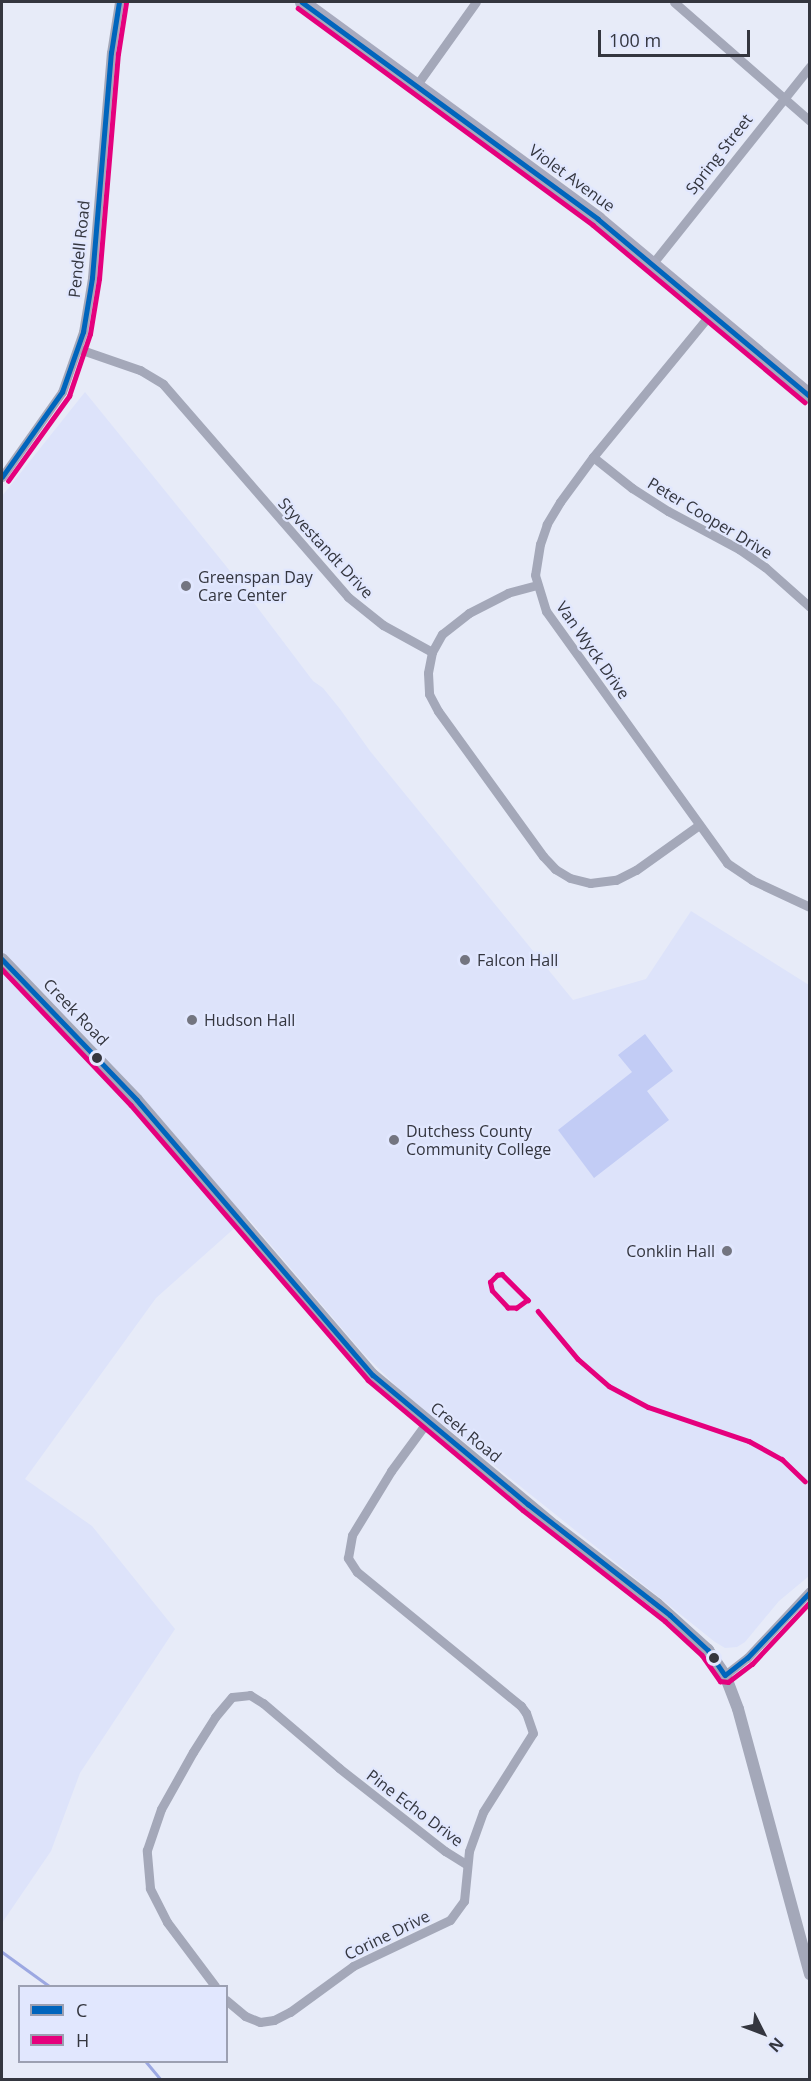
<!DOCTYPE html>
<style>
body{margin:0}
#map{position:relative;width:811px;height:2081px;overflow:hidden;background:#e7ebf8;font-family:"Open Sans",sans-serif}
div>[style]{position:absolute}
.built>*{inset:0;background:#dde3fa}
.green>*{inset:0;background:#c2ccf5}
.stream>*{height:3px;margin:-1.5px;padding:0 1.5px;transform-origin:1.5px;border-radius:1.5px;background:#9ca8e2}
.minor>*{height:9px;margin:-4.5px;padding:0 4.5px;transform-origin:4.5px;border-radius:4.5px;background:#a4a8b9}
.tertiary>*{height:12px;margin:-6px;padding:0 6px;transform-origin:6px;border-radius:6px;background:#a4a8b9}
.primary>*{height:15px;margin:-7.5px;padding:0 7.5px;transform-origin:7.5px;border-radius:7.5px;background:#a7aabe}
.bus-1>*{height:4.5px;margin:-2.25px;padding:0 2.25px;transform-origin:2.25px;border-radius:2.25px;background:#0065bd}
.bus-2>*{height:4.5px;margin:-2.25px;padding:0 2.25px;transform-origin:2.25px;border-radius:2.25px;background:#e5007d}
.dots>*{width:16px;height:16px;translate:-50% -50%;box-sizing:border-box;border:3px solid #e1e7fe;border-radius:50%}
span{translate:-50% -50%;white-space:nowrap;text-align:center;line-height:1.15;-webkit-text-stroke:4.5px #e1e7fe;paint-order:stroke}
.street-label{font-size:16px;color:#34363f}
.poi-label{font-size:16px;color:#34363f}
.left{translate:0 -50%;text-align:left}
.right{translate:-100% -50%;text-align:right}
.frame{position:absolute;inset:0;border:3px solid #34363f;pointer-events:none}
.legend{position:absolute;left:18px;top:1985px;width:210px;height:78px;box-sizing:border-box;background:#e1e7fe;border:2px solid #9ca0b2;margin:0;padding:8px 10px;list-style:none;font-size:18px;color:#34363f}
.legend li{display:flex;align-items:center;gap:12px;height:30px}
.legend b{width:30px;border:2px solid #9ca0b2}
.north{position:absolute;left:733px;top:2003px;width:60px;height:60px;-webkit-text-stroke:4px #e1e7fe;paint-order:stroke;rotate:132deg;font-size:16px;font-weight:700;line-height:24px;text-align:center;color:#34363f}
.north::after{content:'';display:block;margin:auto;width:21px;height:27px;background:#34363f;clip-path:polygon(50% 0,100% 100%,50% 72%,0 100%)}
.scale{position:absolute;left:598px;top:30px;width:152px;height:27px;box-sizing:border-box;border:3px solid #34363f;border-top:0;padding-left:8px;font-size:18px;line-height:21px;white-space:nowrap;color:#34363f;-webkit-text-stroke:4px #e1e7fe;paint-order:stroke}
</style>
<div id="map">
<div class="built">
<i style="clip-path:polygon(85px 392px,226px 566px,313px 681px,323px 688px,340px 709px,370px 751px,573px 1000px,646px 979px,691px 911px,809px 985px,809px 1576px,779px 1601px,745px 1642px,737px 1647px,725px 1648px,715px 1642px,401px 1391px,363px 1353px,247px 1217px,156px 1298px,25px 1479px,92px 1526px,175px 1629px,80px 1773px,51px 1851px,2px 1923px,2px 496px)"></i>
</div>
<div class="green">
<i style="clip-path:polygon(645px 1034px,673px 1071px,647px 1091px,669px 1120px,594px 1178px,558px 1130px,632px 1072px,618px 1055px)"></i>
</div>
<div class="stream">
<i style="left:2px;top:1952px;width:58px;rotate:35.9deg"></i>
<i style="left:146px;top:2062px;width:23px;rotate:50deg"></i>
</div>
<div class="minor">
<i style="left:674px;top:2px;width:181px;rotate:41.2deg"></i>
<i style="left:416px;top:86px;width:103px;rotate:-54.5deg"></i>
<i style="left:653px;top:263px;width:252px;rotate:-51.4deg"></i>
<i style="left:712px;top:312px;width:188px;rotate:129.4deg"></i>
<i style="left:593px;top:457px;width:56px;rotate:126.3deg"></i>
<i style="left:560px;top:502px;width:26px;rotate:121deg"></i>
<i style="left:547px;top:524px;width:21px;rotate:109deg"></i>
<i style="left:540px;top:544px;width:31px;rotate:99deg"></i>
<i style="left:535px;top:575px;width:38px;rotate:73deg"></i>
<i style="left:546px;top:611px;width:310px;rotate:54.3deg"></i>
<i style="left:727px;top:863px;width:30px;rotate:34deg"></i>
<i style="left:752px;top:880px;width:64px;rotate:25deg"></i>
<i style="left:79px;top:349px;width:65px;rotate:19deg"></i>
<i style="left:140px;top:370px;width:27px;rotate:31deg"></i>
<i style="left:163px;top:384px;width:282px;rotate:49deg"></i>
<i style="left:348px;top:597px;width:45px;rotate:38.7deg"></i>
<i style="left:383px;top:625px;width:56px;rotate:28.9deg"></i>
<i style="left:593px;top:457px;width:50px;rotate:38.5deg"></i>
<i style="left:632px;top:488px;width:43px;rotate:32.6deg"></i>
<i style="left:668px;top:511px;width:81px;rotate:28.2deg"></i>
<i style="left:739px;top:549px;width:32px;rotate:35deg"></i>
<i style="left:765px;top:567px;width:60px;rotate:41.6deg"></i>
<i style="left:2px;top:477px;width:104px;rotate:-54.8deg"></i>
<i style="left:62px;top:392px;width:64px;rotate:-70.7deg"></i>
<i style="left:83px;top:332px;width:55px;rotate:-80.5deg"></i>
<i style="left:92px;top:278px;width:226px;rotate:-85.2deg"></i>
<i style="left:111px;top:53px;width:52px;rotate:-81.1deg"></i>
<i style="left:537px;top:585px;width:30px;rotate:165deg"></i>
<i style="left:508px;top:593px;width:44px;rotate:152.9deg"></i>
<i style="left:469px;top:613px;width:34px;rotate:142deg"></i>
<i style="left:442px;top:634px;width:21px;rotate:119deg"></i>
<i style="left:432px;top:652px;width:21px;rotate:101deg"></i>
<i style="left:428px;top:673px;width:21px;rotate:87deg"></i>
<i style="left:429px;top:694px;width:19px;rotate:62deg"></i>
<i style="left:438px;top:711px;width:179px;rotate:54.1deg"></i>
<i style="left:543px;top:856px;width:18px;rotate:47deg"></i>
<i style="left:555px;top:869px;width:17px;rotate:31deg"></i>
<i style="left:570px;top:878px;width:21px;rotate:14deg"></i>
<i style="left:590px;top:883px;width:26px;rotate:-7deg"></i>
<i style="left:616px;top:880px;width:22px;rotate:-27deg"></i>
<i style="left:636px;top:870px;width:77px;rotate:-35.5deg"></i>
<i style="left:725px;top:1675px;width:28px;rotate:-38deg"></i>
<i style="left:747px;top:1658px;width:92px;rotate:-46.8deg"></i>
<i style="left:215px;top:1986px;width:80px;rotate:-126.9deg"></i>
<i style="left:167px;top:1922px;width:38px;rotate:-117deg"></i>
<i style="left:150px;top:1888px;width:38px;rotate:-95deg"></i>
<i style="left:147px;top:1850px;width:43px;rotate:-71.1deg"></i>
<i style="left:161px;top:1809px;width:65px;rotate:-60.7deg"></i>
<i style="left:193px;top:1752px;width:41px;rotate:-57.8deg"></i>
<i style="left:215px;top:1717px;width:26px;rotate:-50deg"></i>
<i style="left:232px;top:1697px;width:18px;rotate:-6deg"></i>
<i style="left:250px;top:1695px;width:15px;rotate:32deg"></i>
<i style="left:263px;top:1703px;width:100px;rotate:40.5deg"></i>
<i style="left:339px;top:1768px;width:135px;rotate:38.1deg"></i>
<i style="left:445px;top:1851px;width:26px;rotate:32deg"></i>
<i style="left:226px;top:2000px;width:25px;rotate:40deg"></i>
<i style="left:245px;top:2016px;width:16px;rotate:22deg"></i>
<i style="left:260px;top:2022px;width:14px;rotate:-8deg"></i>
<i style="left:274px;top:2020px;width:18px;rotate:-27deg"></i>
<i style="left:290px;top:2012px;width:78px;rotate:-36.1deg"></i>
<i style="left:353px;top:1966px;width:107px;rotate:-25.4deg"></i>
<i style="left:450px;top:1920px;width:24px;rotate:-54deg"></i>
<i style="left:464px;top:1901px;width:50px;rotate:-84.3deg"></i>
<i style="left:469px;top:1851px;width:41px;rotate:-70.3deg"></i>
<i style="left:483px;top:1812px;width:93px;rotate:-57.7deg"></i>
<i style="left:533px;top:1733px;width:21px;rotate:-109deg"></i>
<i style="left:526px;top:1713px;width:9px;rotate:-126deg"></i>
<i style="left:521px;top:1706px;width:212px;rotate:-140.7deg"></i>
<i style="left:357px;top:1572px;width:17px;rotate:-123deg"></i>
<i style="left:348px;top:1558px;width:23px;rotate:-80deg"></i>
<i style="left:352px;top:1535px;width:75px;rotate:-58.6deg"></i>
<i style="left:391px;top:1471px;width:61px;rotate:-53.7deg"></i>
</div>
<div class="tertiary">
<i style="left:2px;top:959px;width:195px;rotate:46.2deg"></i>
<i style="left:137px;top:1100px;width:362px;rotate:49.4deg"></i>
<i style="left:373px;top:1375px;width:236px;rotate:39.7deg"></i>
<i style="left:555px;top:1526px;width:128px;rotate:37.4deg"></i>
<i style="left:657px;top:1604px;width:69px;rotate:42deg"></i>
<i style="left:708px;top:1650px;width:30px;rotate:56deg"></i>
<i style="left:725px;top:1675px;width:36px;rotate:69deg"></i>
<i style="left:738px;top:1709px;width:275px;rotate:74.8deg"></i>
</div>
<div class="primary">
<i style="left:302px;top:2px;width:367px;rotate:36.2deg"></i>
<i style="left:598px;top:219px;width:276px;rotate:39.9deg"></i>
</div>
<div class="bus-1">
<i style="left:302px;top:2px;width:367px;rotate:36.2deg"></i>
<i style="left:598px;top:219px;width:276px;rotate:39.9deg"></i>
<i style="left:2px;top:477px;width:104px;rotate:-54.8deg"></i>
<i style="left:62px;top:392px;width:64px;rotate:-70.7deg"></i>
<i style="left:83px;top:332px;width:55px;rotate:-80.5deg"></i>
<i style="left:92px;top:278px;width:226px;rotate:-85.2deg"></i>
<i style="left:111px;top:53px;width:52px;rotate:-81.1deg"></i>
<i style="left:2px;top:959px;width:195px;rotate:46.2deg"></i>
<i style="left:137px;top:1100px;width:362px;rotate:49.4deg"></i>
<i style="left:373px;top:1375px;width:202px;rotate:39.8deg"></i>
<i style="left:528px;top:1504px;width:180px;rotate:38deg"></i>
<i style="left:670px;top:1615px;width:52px;rotate:42.6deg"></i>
<i style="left:708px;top:1650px;width:30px;rotate:56deg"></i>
<i style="left:725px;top:1675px;width:28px;rotate:-38deg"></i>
<i style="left:747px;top:1658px;width:91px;rotate:-46.3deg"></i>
</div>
<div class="bus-2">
<i style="left:298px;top:8px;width:366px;rotate:36.3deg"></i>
<i style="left:593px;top:225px;width:276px;rotate:39.9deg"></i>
<i style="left:8px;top:481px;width:105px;rotate:-54.3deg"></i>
<i style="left:69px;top:396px;width:65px;rotate:-71.3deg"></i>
<i style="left:90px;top:334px;width:56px;rotate:-80.7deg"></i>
<i style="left:99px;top:279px;width:226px;rotate:-85.2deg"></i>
<i style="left:118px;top:54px;width:52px;rotate:-81.1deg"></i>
<i style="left:2px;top:969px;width:187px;rotate:46.5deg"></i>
<i style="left:131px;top:1105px;width:363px;rotate:49.2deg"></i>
<i style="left:368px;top:1380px;width:202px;rotate:40deg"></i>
<i style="left:523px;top:1510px;width:180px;rotate:38deg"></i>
<i style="left:665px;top:1621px;width:50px;rotate:42.6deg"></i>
<i style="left:702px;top:1655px;width:32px;rotate:55deg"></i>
<i style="left:720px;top:1681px;width:8px;rotate:7deg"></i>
<i style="left:728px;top:1682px;width:30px;rotate:-37deg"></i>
<i style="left:752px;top:1664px;width:85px;rotate:-46.9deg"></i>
<i style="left:502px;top:1274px;width:37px;rotate:45deg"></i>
<i style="left:528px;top:1300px;width:14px;rotate:144deg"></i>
<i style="left:517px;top:1308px;width:9px;rotate:180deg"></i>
<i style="left:508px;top:1308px;width:23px;rotate:-133deg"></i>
<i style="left:492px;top:1291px;width:9px;rotate:-103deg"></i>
<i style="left:490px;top:1282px;width:10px;rotate:-45deg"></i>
<i style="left:497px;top:1275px;width:5px;rotate:-11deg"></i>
<i style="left:538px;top:1311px;width:62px;rotate:50.2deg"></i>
<i style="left:578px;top:1359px;width:41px;rotate:41.1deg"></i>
<i style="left:609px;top:1386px;width:44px;rotate:28.3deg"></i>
<i style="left:648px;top:1407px;width:107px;rotate:18.6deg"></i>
<i style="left:749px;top:1441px;width:38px;rotate:29deg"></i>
<i style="left:782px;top:1459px;width:32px;rotate:44deg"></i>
</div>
<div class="dots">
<i style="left:186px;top:586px;background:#737580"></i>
<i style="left:465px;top:960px;background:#737580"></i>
<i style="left:192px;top:1020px;background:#737580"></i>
<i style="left:97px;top:1058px;background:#34363f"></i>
<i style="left:394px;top:1140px;background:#737580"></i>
<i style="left:727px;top:1251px;background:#737580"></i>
<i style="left:714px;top:1658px;background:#34363f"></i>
</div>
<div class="street-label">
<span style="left:719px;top:154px;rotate:-52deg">Spring Street</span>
<span style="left:572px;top:178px;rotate:36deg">Violet Avenue</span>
<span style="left:79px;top:249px;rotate:-84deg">Pendell Road</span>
<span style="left:710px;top:518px;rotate:31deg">Peter Cooper Drive</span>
<span style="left:326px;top:548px;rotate:47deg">Styvestandt Drive</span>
<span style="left:593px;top:650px;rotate:55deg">Van Wyck Drive</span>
<span style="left:76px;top:1012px;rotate:46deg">Creek Road</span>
<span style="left:466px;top:1432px;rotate:39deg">Creek Road</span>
<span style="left:415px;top:1808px;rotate:37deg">Pine Echo Drive</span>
<span style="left:387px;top:1935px;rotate:-26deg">Corine Drive</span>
</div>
<div class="poi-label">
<span class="left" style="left:198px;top:586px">Greenspan Day<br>Care Center</span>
<span class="left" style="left:477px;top:960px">Falcon Hall</span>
<span class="left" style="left:204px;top:1020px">Hudson Hall</span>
<span class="left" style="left:406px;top:1140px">Dutchess County<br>Community College</span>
<span class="right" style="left:715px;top:1251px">Conklin Hall</span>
</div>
<div class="frame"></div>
<ul class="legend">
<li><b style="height:8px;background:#0065bd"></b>C</li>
<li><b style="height:8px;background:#e5007d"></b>H</li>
</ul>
<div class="north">N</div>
<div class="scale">100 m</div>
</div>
